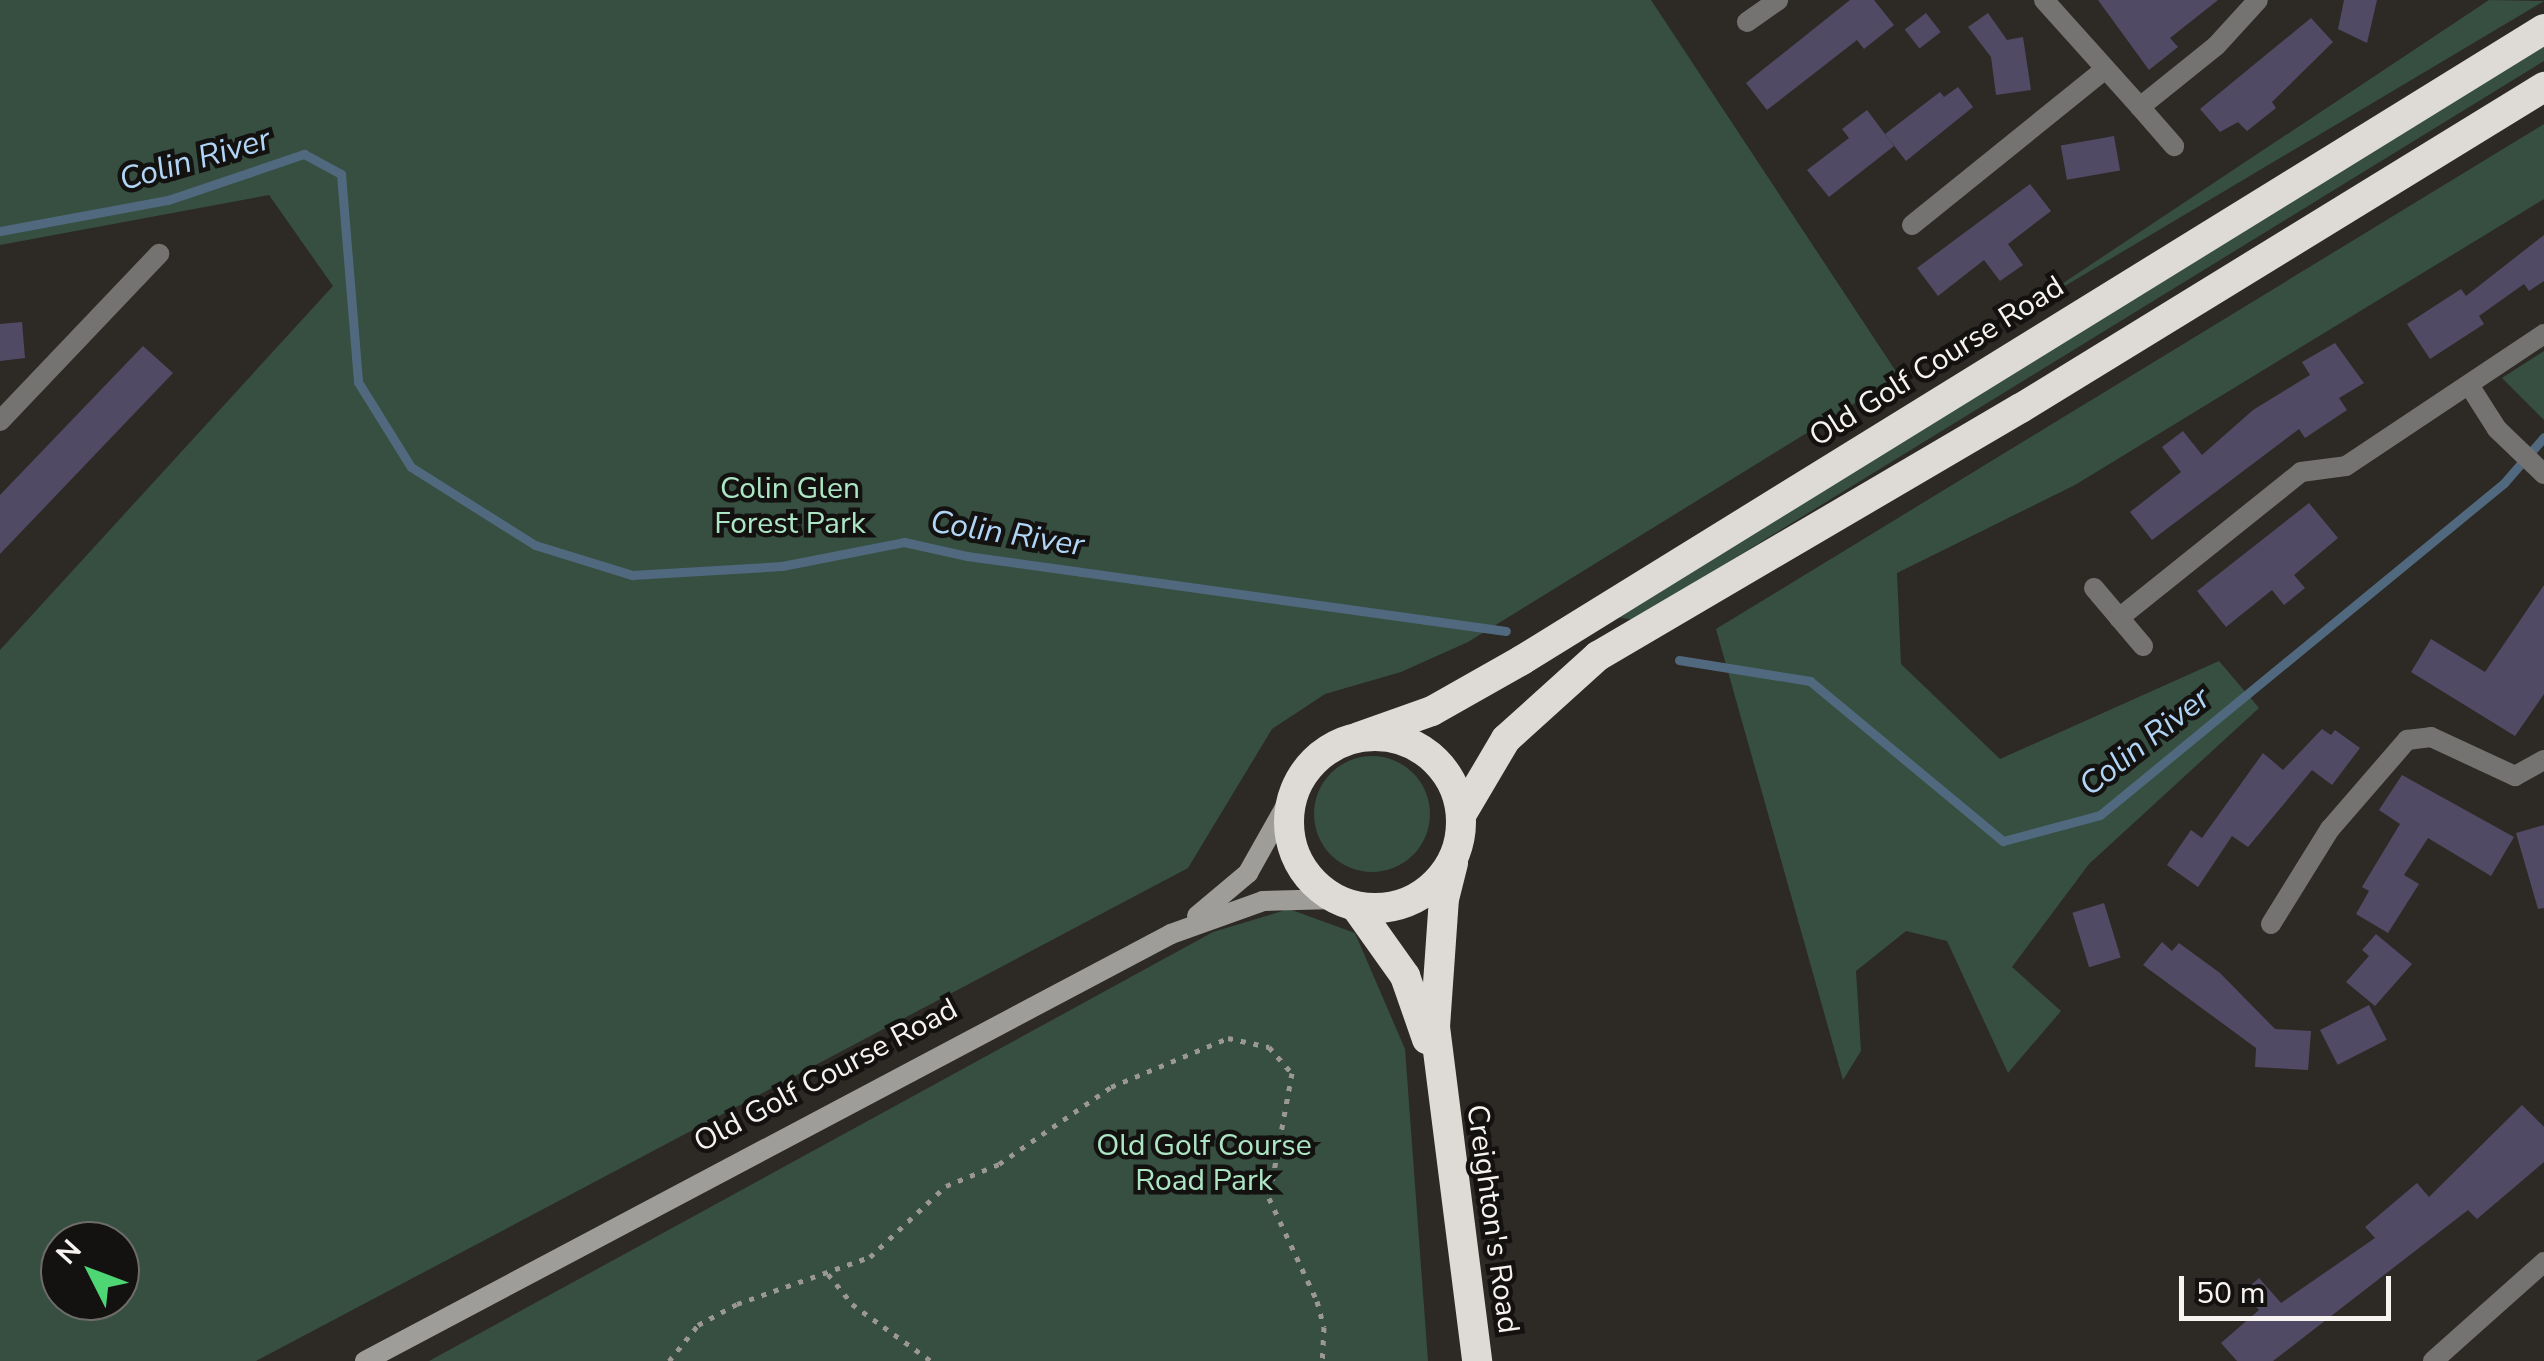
<!DOCTYPE html>
<style>
body{margin:0}
#map{position:relative;width:2544px;height:1361px;overflow:hidden;background:#2d2925;font-family:"Nunito Sans",sans-serif}
div>[style]{position:absolute}
.green>*{inset:0;background:#364f41}
.round{border-radius:50%}
.stream>*{height:9px;margin:-4.5px;padding:0 4.5px;transform-origin:4.5px;border-radius:4.5px;background:#51697f}
.building>*{inset:0;background:#514a65;transform-origin:0 0}
.path>*{height:5px;margin-top:-2.5px;transform-origin:0;background:repeating-linear-gradient(90deg,#9b9794 0 5px,transparent 0 13px)}
.street>*{height:20px;margin:-10px;padding:0 10px;transform-origin:10px;border-radius:10px;background:#757371}
.secondary>*{height:20px;margin:-10px;padding:0 10px;transform-origin:10px;border-radius:10px;background:#9f9d99}
.highway>*{height:30px;margin:-15px;padding:0 15px;transform-origin:15px;border-radius:15px;background:#dedad5}
.highway>.ring{margin:-15px;padding:0;box-sizing:content-box;background:none;border:30px solid #dedad5;border-radius:50%}
span{translate:-50% -50%;white-space:nowrap;text-align:center;line-height:1.15;-webkit-text-stroke:9px #141210;paint-order:stroke}
.street-label{font-size:30px;color:#f6f3f1}
.park-label{font-size:30px;color:#ace6c4}
.water-label{font-size:32px;color:#b1d5f6;font-style:italic}
.north{position:absolute;left:40px;top:1221px;width:100px;height:100px;box-sizing:border-box;background:#141210;border:2px solid #6e6c6a;border-radius:50%;rotate:312deg;font-size:28px;font-weight:700;line-height:40px;text-align:center;color:#f6f3f1}
.north::after{content:'';display:block;margin:auto;width:35px;height:45px;background:#4ed675;clip-path:polygon(50% 0,100% 100%,50% 72%,0 100%)}
.scale{position:absolute;left:2179px;top:1276px;width:212px;height:45px;box-sizing:border-box;border:5px solid #f6f3f1;border-top:0;padding-left:12px;font-size:30px;line-height:35px;white-space:nowrap;color:#f6f3f1;-webkit-text-stroke:8px #141210;paint-order:stroke}
</style>
<div id="map">
<div class="green">
<i style="clip-path:polygon(evenodd,0 0,1651px 0,1899px 376px,1468px 642px,1401px 672px,1325px 694px,1272px 729px,1188px 868px,256px 1361px,0 1361px,0 650px,333px 286px,269px 195px,0 245px,0 0,60px 1241px,120px 1241px,120px 1301px,60px 1301px,60px 1241px)"></i>
<i style="clip-path:polygon(2489px 0,2544px 1px,2006px 321px)"></i>
<i style="clip-path:polygon(2544px 40px,2544px 61px,1634px 620px,1612px 616px)"></i>
<i style="clip-path:polygon(2544px 124px,2544px 199px,2075px 485px,1897px 573px,1901px 664px,2000px 759px,2219px 661px,2259px 708px,2089px 864px,2012px 967px,2061px 1011px,2008px 1073px,1947px 941px,1906px 931px,1856px 971px,1861px 1051px,1843px 1080px,1716px 629px)"></i>
<i style="clip-path:polygon(2544px 351px,2544px 420px,2502px 378px)"></i>
<i class="round" style="left:1314px;top:756px;width:116px;height:116px"></i>
<i style="clip-path:polygon(1289px 909px,1355px 933px,1405px 1049px,1428px 1361px,429px 1361px,1213px 932px)"></i>
</div>
<div class="stream">
<i style="left:0;top:231px;width:171px;rotate:-10.5deg"></i>
<i style="left:168px;top:200px;width:144px;rotate:-18.7deg"></i>
<i style="left:304px;top:154px;width:42px;rotate:28.4deg"></i>
<i style="left:341px;top:174px;width:209px;rotate:85.3deg"></i>
<i style="left:358px;top:382px;width:100px;rotate:58.1deg"></i>
<i style="left:411px;top:467px;width:146px;rotate:32.2deg"></i>
<i style="left:535px;top:545px;width:102px;rotate:17.2deg"></i>
<i style="left:632px;top:575px;width:150px;rotate:-3.4deg"></i>
<i style="left:782px;top:566px;width:124px;rotate:-11.1deg"></i>
<i style="left:904px;top:542px;width:65px;rotate:12.5deg"></i>
<i style="left:967px;top:556px;width:544px;rotate:7.92deg"></i>
<i style="left:1679px;top:660px;width:133px;rotate:9.1deg"></i>
<i style="left:1810px;top:681px;width:251px;rotate:39.7deg"></i>
<i style="left:2003px;top:841px;width:100px;rotate:-15deg"></i>
<i style="left:2100px;top:815px;width:523px;rotate:-39.41deg"></i>
<i style="left:2504px;top:483px;width:61px;rotate:-49deg"></i>
</div>
<div class="building">
<i style="clip-path:polygon(1850px 0,1874px 0,1894px 25px,1864px 49px,1857px 40px,1767px 110px,1746px 83px)"></i>
<i style="clip-path:polygon(2098px 0,2218px 0,2170px 38px,2178px 47px,2149px 70px)"></i>
<i style="clip-path:polygon(2344px 0,2377px 0,2367px 43px,2338px 29px)"></i>
<i style="left:1926px;top:13px;width:24px;height:27px;rotate:52deg"></i>
<i style="clip-path:polygon(1988px 13px,2007px 40px,2023px 37px,2031px 90px,1996px 95px,1991px 57px,1968px 27px)"></i>
<i style="clip-path:polygon(2311px 18px,2333px 42px,2272px 102px,2276px 108px,2247px 131px,2238px 122px,2220px 132px,2200px 109px)"></i>
<i style="clip-path:polygon(1958px 87px,1973px 107px,1906px 161px,1885px 134px,1940px 92px,1944px 97px)"></i>
<i style="clip-path:polygon(1867px 110px,1894px 146px,1829px 197px,1807px 170px,1849px 138px,1842px 129px)"></i>
<i style="left:2114px;top:136px;width:35px;height:54px;rotate:80deg"></i>
<i style="clip-path:polygon(2030px 184px,2051px 211px,2008px 244px,2023px 265px,2000px 281px,1984px 260px,1938px 296px,1917px 268px)"></i>
<i style="clip-path:polygon(2544px 235px,2544px 281px,2529px 291px,2524px 284px,2479px 316px,2484px 324px,2430px 359px,2407px 324px,2461px 289px,2466px 296px)"></i>
<i style="clip-path:polygon(22px 322px,25px 358px,0 361px,0 324px)"></i>
<i style="clip-path:polygon(2335px 343px,2364px 383px,2339px 398px,2347px 410px,2305px 438px,2299px 429px,2152px 540px,2130px 512px,2181px 472px,2162px 447px,2183px 431px,2202px 455px,2253px 410px,2310px 375px,2302px 362px)"></i>
<i style="clip-path:polygon(143px 346px,173px 373px,0 554px,0 495px)"></i>
<i style="clip-path:polygon(2309px 503px,2338px 538px,2294px 575px,2305px 588px,2284px 605px,2272px 590px,2226px 627px,2197px 591px)"></i>
<i style="clip-path:polygon(2544px 585px,2544px 694px,2515px 736px,2411px 672px,2431px 639px,2485px 672px)"></i>
<i style="clip-path:polygon(2322px 729px,2331px 735px,2335px 730px,2360px 748px,2332px 785px,2312px 770px,2248px 847px,2232px 836px,2198px 887px,2167px 865px,2191px 830px,2202px 838px,2263px 753px,2283px 770px)"></i>
<i style="clip-path:polygon(2402px 775px,2514px 837px,2491px 876px,2428px 838px,2404px 875px,2419px 884px,2388px 933px,2356px 914px,2369px 891px,2362px 887px,2400px 824px,2379px 810px)"></i>
<i style="clip-path:polygon(2544px 825px,2544px 908px,2538px 909px,2516px 833px)"></i>
<i style="left:2104px;top:903px;width:57px;height:33px;rotate:73deg"></i>
<i style="clip-path:polygon(2376px 934px,2412px 964px,2375px 1006px,2346px 982px,2369px 956px,2362px 950px)"></i>
<i style="clip-path:polygon(2162px 942px,2172px 951px,2179px 943px,2220px 973px,2275px 1029px,2311px 1031px,2308px 1070px,2255px 1067px,2256px 1048px,2143px 965px)"></i>
<i style="left:2369px;top:1005px;width:39px;height:55px;rotate:63deg"></i>
<i style="clip-path:polygon(2522px 1105px,2544px 1127px,2544px 1162px,2477px 1219px,2468px 1210px,2273px 1361px,2237px 1361px,2221px 1343px,2259px 1310px,2243px 1292px,2259px 1278px,2281px 1303px,2375px 1238px,2365px 1227px,2417px 1183px,2429px 1197px)"></i>
</div>
<div class="path">
<i style="left:828px;top:1274px;width:38px;rotate:51deg"></i>
<i style="left:852px;top:1304px;width:97px;rotate:35.8deg"></i>
<i style="left:669px;top:1361px;width:46px;rotate:-51.1deg"></i>
<i style="left:698px;top:1325px;width:44px;rotate:-28.3deg"></i>
<i style="left:737px;top:1304px;width:141px;rotate:-19.5deg"></i>
<i style="left:870px;top:1257px;width:104px;rotate:-43.1deg"></i>
<i style="left:946px;top:1186px;width:57px;rotate:-22.5deg"></i>
<i style="left:999px;top:1164px;width:136px;rotate:-34.5deg"></i>
<i style="left:1111px;top:1087px;width:127px;rotate:-22.7deg"></i>
<i style="left:1228px;top:1038px;width:42px;rotate:12.4deg"></i>
<i style="left:1269px;top:1047px;width:35px;rotate:49deg"></i>
<i style="left:1292px;top:1073px;width:127px;rotate:100.4deg"></i>
<i style="left:1269px;top:1198px;width:114px;rotate:65deg"></i>
<i style="left:1317px;top:1301px;width:27px;rotate:75deg"></i>
<i style="left:1324px;top:1327px;width:34px;rotate:93deg"></i>
</div>
<div class="street">
<i style="left:2044px;top:0;width:144px;rotate:48.1deg"></i>
<i style="left:2140px;top:107px;width:97px;rotate:-38.8deg"></i>
<i style="left:2216px;top:46px;width:62px;rotate:-47.6deg"></i>
<i style="left:1747px;top:22px;width:38px;rotate:-35deg"></i>
<i style="left:2140px;top:107px;width:52px;rotate:48.9deg"></i>
<i style="left:1912px;top:225px;width:248px;rotate:-38.9deg"></i>
<i style="left:2469px;top:385px;width:52px;rotate:57.5deg"></i>
<i style="left:2497px;top:429px;width:65px;rotate:43.8deg"></i>
<i style="left:0;top:421px;width:231px;rotate:-46.4deg"></i>
<i style="left:2094px;top:588px;width:76px;rotate:49.8deg"></i>
<i style="left:2119px;top:618px;width:233px;rotate:-38.7deg"></i>
<i style="left:2301px;top:472px;width:45px;rotate:-7.6deg"></i>
<i style="left:2346px;top:466px;width:238px;rotate:-33.7deg"></i>
<i style="left:2271px;top:924px;width:112px;rotate:-58.2deg"></i>
<i style="left:2330px;top:829px;width:118px;rotate:-49.1deg"></i>
<i style="left:2407px;top:740px;width:24px;rotate:-7deg"></i>
<i style="left:2431px;top:737px;width:93px;rotate:24.9deg"></i>
<i style="left:2515px;top:776px;width:33px;rotate:-29deg"></i>
<i style="left:2433px;top:1361px;width:149px;rotate:-41.7deg"></i>
</div>
<div class="secondary">
<i style="left:1197px;top:916px;width:67px;rotate:-40.1deg"></i>
<i style="left:1248px;top:873px;width:100px;rotate:-60.6deg"></i>
<i style="left:365px;top:1361px;width:912px;rotate:-27.91deg"></i>
<i style="left:1171px;top:934px;width:98px;rotate:-19.7deg"></i>
<i style="left:1263px;top:901px;width:72px;rotate:-1.6deg"></i>
</div>
<div class="highway">
<i class="ring" style="left:1289px;top:736px;width:142px;height:142px"></i>
<i style="left:1359px;top:737px;width:77px;rotate:-19.6deg"></i>
<i style="left:1432px;top:711px;width:103px;rotate:-29.5deg"></i>
<i style="left:1522px;top:660px;width:1201px;rotate:-31.69deg"></i>
<i style="left:1461px;top:815px;width:88px;rotate:-59.4deg"></i>
<i style="left:1506px;top:739px;width:124px;rotate:-42.1deg"></i>
<i style="left:1598px;top:656px;width:490px;rotate:-30.4deg"></i>
<i style="left:2021px;top:408px;width:614px;rotate:-31.54deg"></i>
<i style="left:1453px;top:863px;width:36px;rotate:104deg"></i>
<i style="left:1444px;top:898px;width:129px;rotate:94deg"></i>
<i style="left:1435px;top:1027px;width:337px;rotate:82.8deg"></i>
<i style="left:1356px;top:907px;width:85px;rotate:54.6deg"></i>
<i style="left:1405px;top:976px;width:67px;rotate:70.8deg"></i>
</div>
<div class="street-label">
<span style="left:1937px;top:362px;rotate:-32deg">Old Golf Course Road</span>
<span style="left:826px;top:1076px;rotate:-28deg">Old Golf Course Road</span>
<span style="left:1492px;top:1219px;rotate:82deg">Creighton's Road</span>
</div>
<div class="park-label">
<span style="left:790px;top:506px">Colin Glen<br>Forest Park</span>
<span style="left:1204px;top:1163px">Old Golf Course<br>Road Park</span>
</div>
<div class="water-label">
<span style="left:195px;top:160px;rotate:-16deg">Colin River</span>
<span style="left:1007px;top:534px;rotate:9deg">Colin River</span>
<span style="left:2145px;top:742px;rotate:-38deg">Colin River</span>
</div>
<div class="north">N</div>
<div class="scale">50 m</div>
</div>
